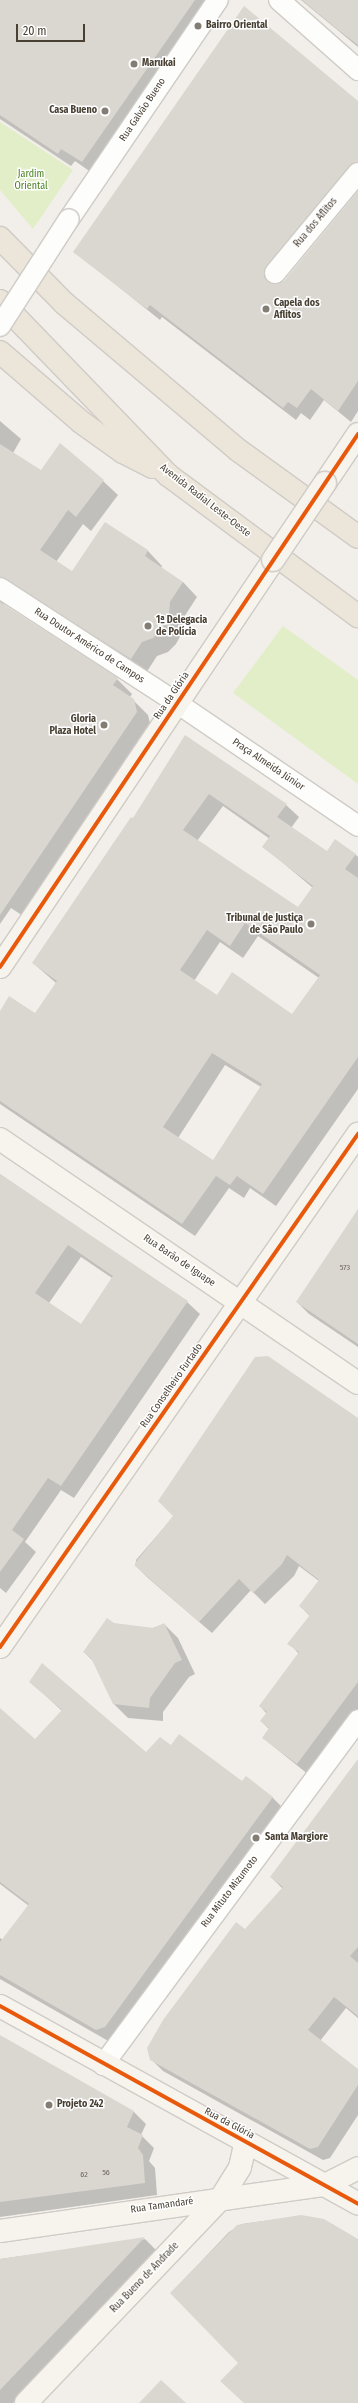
<!DOCTYPE html>
<meta charset="utf-8">
<style>
body{margin:0}
#map{position:relative;width:358px;height:2403px;overflow:hidden;background:#f2efea;font-family:"Fira Sans Condensed",sans-serif}
div>[style]{position:absolute}
.green>*{inset:0;background:#e1eec7}
.shadow>*{inset:0;background:#0003}
.building>*{inset:0;background:#dad6d0}
.roads{filter:drop-shadow(1px 0 #cfcbc6) drop-shadow(-1px 0 #cfcbc6) drop-shadow(0 1px #cfcbc6) drop-shadow(0 -1px #cfcbc6)}
.street>*{height:20px;margin:-10px;padding:0 10px;transform-origin:10px;border-radius:10px;background:#fdfdfc}
.secondary>*{height:22px;margin:-11px;padding:0 11px;transform-origin:11px;border-radius:11px;background:#f7f4ee}
.highway>*{height:22px;margin:-11px;padding:0 11px;transform-origin:11px;border-radius:11px;background:#ece5d9}
.bridges{filter:drop-shadow(1px 0 #cfcbc6) drop-shadow(-1px 0 #cfcbc6) drop-shadow(0 1px #cfcbc6) drop-shadow(0 -1px #cfcbc6)}
.street-bridge>*{height:20px;margin:-10px;padding:0 10px;transform-origin:10px;border-radius:10px;background:#fdfdfc}
.secondary-bridge>*{height:22px;margin:-11px;padding:0 11px;transform-origin:11px;border-radius:11px;background:#f7f4ee}
.cycleway>*{height:4px;margin:-2px;padding:0 2px;transform-origin:2px;border-radius:2px;background:#e8590c}
.dots>*{width:11px;height:11px;translate:-50% -50%;box-sizing:border-box;border:2px solid #fff;border-radius:50%}
span{translate:-50% -50%;white-space:nowrap;text-align:center;line-height:1.15;-webkit-text-stroke:3px #fff;paint-order:stroke}
.number-label{font-size:8px;color:#6f675d}
.number-label span{-webkit-text-stroke-width:0}
.poi-label{font-size:10px;color:#494034;font-weight:700}
.left{translate:0 -50%;text-align:left}
.right{translate:-100% -50%;text-align:right}
.street-label{font-size:10px;color:#494034}
.park-label{font-size:10px;color:#4a8220}
.scale{position:absolute;left:16px;top:24px;width:69px;height:18px;box-sizing:border-box;border:2px solid #494034;border-top:0;padding-left:5px;font-size:12px;line-height:14px;white-space:nowrap;color:#494034;-webkit-text-stroke:3px #fff;paint-order:stroke}
</style>
<div id="map">
<div class="green">
<i style="clip-path:polygon(0 122px,73px 170px,33px 229px,0 190px)"></i>
<i style="clip-path:polygon(283px 626px,358px 680px,358px 784px,233px 693px)"></i>
</div>
<div class="shadow">
<i style="clip-path:polygon(0 0,217px 0,95px 175px,75px 161px,71px 166px,0 119px)"></i>
<i style="clip-path:polygon(301px 0,358px 0,358px 47px)"></i>
<i style="clip-path:polygon(358px 102px,358px 185px,278px 278px,277px 285px,285px 281px,358px 193px,358px 411px,351px 422px,324px 400px,310px 420px,301px 413px,296px 420px,162px 317px,160px 320px,75px 252px)"></i>
<i style="clip-path:polygon(0 421px,21px 439px,13px 453px,41px 471px,103px 481px,118px 495px,91px 531px,83px 524px,56px 562px,72px 572px,105px 523px,148px 551px,162px 566px,161px 568px,183px 582px,197px 597px,184px 617px,183px 631px,176px 644px,168px 652px,157px 656px,146px 673px,5px 597px,4px 606px,117px 679px,132px 694px,130px 697px,148px 715px,151px 727px,23px 916px,11px 908px,0 924px)"></i>
<i style="clip-path:polygon(evenodd,185px 737px,286px 805px,299px 817px,291px 828px,327px 853px,355px 854px,358px 857px,358px 1089px,276px 1206px,250px 1188px,244px 1198px,229px 1188px,195px 1236px,0 1104px,0 1012px,36px 1015px,56px 983px,33px 963px,133px 819px,185px 737px,223px 806px,270px 839px,264px 847px,313px 888px,298px 908px,197px 841px,223px 806px,185px 737px,258px 936px,319px 978px,293px 1016px,217px 996px,194px 981px,220px 942px,243px 958px,258px 936px,185px 737px,225px 1065px,261px 1087px,213px 1162px,178px 1138px,225px 1065px)"></i>
<i style="clip-path:polygon(evenodd,0 1174px,187px 1302px,200px 1314px,74px 1498px,61px 1490px,25px 1542px,36px 1552px,6px 1593px,0 1588px,0 1174px,81px 1257px,112px 1278px,81px 1325px,49px 1303px,81px 1257px)"></i>
<i style="clip-path:polygon(358px 1212px,358px 1347px,309px 1314px,297px 1302px)"></i>
<i style="clip-path:polygon(358px 1419px,358px 1709px,309px 1775px,263px 1738px,269px 1729px,261px 1721px,267px 1714px,260px 1706px,299px 1654px,289px 1643px,310px 1616px,300px 1606px,319px 1581px,299px 1566px,294px 1576px,265px 1604px,251px 1590px,212px 1633px,148px 1578px,136px 1566px,136px 1560px,174px 1516px)"></i>
<i style="clip-path:polygon(164px 1624px,178px 1638px,195px 1674px,189px 1677px,163px 1712px,163px 1721px,128px 1718px,114px 1704px,93px 1661px,84px 1652px)"></i>
<i style="clip-path:polygon(30px 1681px,146px 1753px,171px 1746px,272px 1797px,285px 1810px,110px 2042px,0 1979px,0 1938px,3px 1940px,29px 1906px,0 1884px,0 1725px,35px 1740px,62px 1711px)"></i>
<i style="clip-path:polygon(358px 1761px,358px 2018px,346px 2008px,320px 2041px,358px 2070px,358px 2115px,330px 2158px,323px 2160px,163px 2071px,151px 2059px,246px 1931px,283px 1889px,271px 1877px)"></i>
<i style="clip-path:polygon(0 2037px,134px 2112px,146px 2124px,141px 2135px,154px 2148px,149px 2161px,155px 2168px,157px 2195px,0 2217px)"></i>
<i style="clip-path:polygon(301px 2216px,358px 2241px,358px 2403px,244px 2403px,239px 2363px,171px 2293px,229px 2232px,242px 2224px)"></i>
<i style="clip-path:polygon(145px 2239px,157px 2251px,13px 2403px,0 2403px,0 2259px)"></i>
</div>
<div class="building">
<i style="clip-path:polygon(0 0,195px 0,82px 162px,61px 149px,58px 154px,0 115px)"></i>
<i style="clip-path:polygon(302px 0,358px 0,358px 45px,337px 29px)"></i>
<i style="clip-path:polygon(244px 6px,358px 101px,358px 162px,349px 166px,264px 271px,264px 277px,273px 284px,284px 281px,358px 191px,358px 381px,338px 411px,311px 389px,297px 408px,288px 402px,283px 408px,150px 305px,147px 309px,73px 252px)"></i>
<i style="clip-path:polygon(60px 443px,104px 480px,76px 517px,68px 510px,40px 550px,72px 571px,105px 522px,148px 550px,145px 556px,183px 582px,170px 602px,169px 616px,162px 630px,153px 638px,142px 642px,131px 659px,0 577px,0 444px,41px 470px)"></i>
<i style="clip-path:polygon(0 602px,118px 678px,113px 685px,134px 699px,137px 712px,0 915px)"></i>
<i style="clip-path:polygon(evenodd,185px 735px,287px 804px,277px 817px,327px 851px,335px 839px,356px 854px,345px 869px,358px 878px,358px 1057px,263px 1194px,237px 1176px,230px 1185px,216px 1176px,182px 1224px,0 1101px,0 1011px,9px 996px,35px 1013px,57px 981px,32px 963px,131px 817px,133px 818px,185px 735px,209px 794px,270px 836px,262px 847px,313px 886px,298px 907px,183px 830px,209px 794px,185px 735px,245px 923px,320px 975px,292px 1014px,232px 972px,217px 995px,180px 970px,207px 930px,230px 946px,245px 923px,185px 735px,212px 1053px,262px 1084px,213px 1160px,163px 1127px,212px 1053px)"></i>
<i style="clip-path:polygon(evenodd,0 1174px,188px 1301px,61px 1486px,48px 1478px,12px 1530px,24px 1539px,0 1572px,0 1174px,68px 1245px,113px 1276px,81px 1324px,35px 1293px,68px 1245px)"></i>
<i style="clip-path:polygon(358px 1209px,358px 1344px,296px 1302px)"></i>
<i style="clip-path:polygon(268px 1356px,358px 1418px,358px 1682px,297px 1764px,262px 1738px,269px 1728px,260px 1721px,267px 1712px,259px 1706px,299px 1652px,287px 1644px,310px 1615px,299px 1606px,319px 1580px,287px 1555px,282px 1564px,253px 1593px,239px 1579px,199px 1622px,135px 1566px,135px 1563px,173px 1516px,158px 1501px,255px 1357px)"></i>
<i style="clip-path:polygon(107px 1618px,114px 1623px,154px 1628px,164px 1623px,182px 1660px,175px 1663px,150px 1698px,149px 1708px,113px 1704px,91px 1658px,83px 1652px)"></i>
<i style="clip-path:polygon(42px 1663px,146px 1752px,160px 1737px,171px 1745px,179px 1734px,242px 1781px,246px 1776px,273px 1797px,105px 2027px,96px 2030px,0 1975px,0 1942px,29px 1904px,0 1882px,0 1708px,35px 1739px,62px 1710px,29px 1682px)"></i>
<i style="clip-path:polygon(358px 1759px,358px 1947px,350px 1956px,358px 1963px,358px 2016px,334px 1997px,308px 2030px,358px 2069px,358px 2085px,318px 2147px,310px 2149px,150px 2060px,147px 2048px,163px 2020px,236px 1922px,245px 1929px,283px 1887px,270px 1877px)"></i>
<i style="clip-path:polygon(0 2035px,134px 2111px,127px 2127px,143px 2135px,138px 2148px,143px 2155px,145px 2183px,0 2202px)"></i>
<i style="clip-path:polygon(301px 2215px,324px 2219px,358px 2239px,358px 2403px,244px 2403px,220px 2381px,238px 2363px,170px 2293px,237px 2225px)"></i>
<i style="clip-path:polygon(145px 2237px,64px 2323px,0 2390px,0 2259px)"></i>
<i style="clip-path:polygon(161px 2380px,186px 2403px,139px 2403px)"></i>
</div>
<div class="roads">
<div class="street">
<i style="left:279px;top:0;width:106px;rotate:41.5deg"></i>
<i style="left:69px;top:219px;width:265px;rotate:-55.8deg"></i>
<i style="left:275px;top:273px;width:130px;rotate:-50.3deg"></i>
<i style="left:0;top:588px;width:211px;rotate:33deg"></i>
<i style="left:177px;top:703px;width:219px;rotate:34.2deg"></i>
<i style="left:103px;top:2065px;width:429px;rotate:-53.5deg"></i>
</div>
<div class="secondary">
<i style="left:325px;top:483px;width:59px;rotate:-56deg"></i>
<i style="left:0;top:967px;width:490px;rotate:-56.1deg"></i>
<i style="left:0;top:1139px;width:433px;rotate:34.3deg"></i>
<i style="left:0;top:1647px;width:626px;rotate:-55.09deg"></i>
<i style="left:0;top:2006px;width:409px;rotate:28.9deg"></i>
<i style="left:0;top:2231px;width:328px;rotate:-8.1deg"></i>
<i style="left:325px;top:2185px;width:37px;rotate:-27deg"></i>
<i style="left:26px;top:2403px;width:283px;rotate:-46.4deg"></i>
<i style="left:221px;top:2198px;width:36px;rotate:-58deg"></i>
<i style="left:240px;top:2167px;width:26px;rotate:-77deg"></i>
</div>
<div class="highway">
<i style="left:0;top:238px;width:91px;rotate:45.4deg"></i>
<i style="left:64px;top:303px;width:228px;rotate:40.2deg"></i>
<i style="left:238px;top:450px;width:148px;rotate:35.9deg"></i>
<i style="left:0;top:301px;width:242px;rotate:46deg"></i>
<i style="left:168px;top:475px;width:237px;rotate:36.6deg"></i>
<i style="left:0;top:352px;width:107px;rotate:40.8deg"></i>
<i style="left:81px;top:422px;width:52px;rotate:35.5deg"></i>
<i style="left:123px;top:452px;width:33px;rotate:27deg"></i>
</div>
</div>
<div class="bridges">
<div class="street-bridge">
<i style="left:0;top:326px;width:127px;rotate:-57.2deg"></i>
</div>
<div class="secondary-bridge">
<i style="left:273px;top:560px;width:93px;rotate:-56deg"></i>
</div>
</div>
<div class="cycleway">
<i style="left:0;top:967px;width:642px;rotate:-56.11deg"></i>
<i style="left:0;top:1647px;width:626px;rotate:-55.09deg"></i>
<i style="left:0;top:2006px;width:409px;rotate:28.9deg"></i>
</div>
<div class="dots">
<i style="left:198px;top:26px;background:#847d74"></i>
<i style="left:134px;top:64px;background:#847d74"></i>
<i style="left:105px;top:111px;background:#847d74"></i>
<i style="left:266px;top:309px;background:#847d74"></i>
<i style="left:148px;top:626px;background:#847d74"></i>
<i style="left:104px;top:725px;background:#847d74"></i>
<i style="left:311px;top:924px;background:#847d74"></i>
<i style="left:256px;top:1838px;background:#847d74"></i>
<i style="left:49px;top:2105px;background:#847d74"></i>
</div>
<div class="number-label">
<span style="left:345px;top:1268px">573</span>
<span style="left:106px;top:2173px">56</span>
<span style="left:84px;top:2175px">62</span>
</div>
<div class="poi-label">
<span class="left" style="left:206px;top:26px">Bairro Oriental</span>
<span class="left" style="left:142px;top:64px">Marukai</span>
<span class="right" style="left:97px;top:111px">Casa Bueno</span>
<span class="left" style="left:274px;top:309px">Capela dos<br>Aflitos</span>
<span class="left" style="left:156px;top:626px">1ª Delegacia<br>de Polícia</span>
<span class="right" style="left:96px;top:725px">Gloria<br>Plaza Hotel</span>
<span class="right" style="left:303px;top:924px">Tribunal de Justiça<br>de São Paulo</span>
<span class="left" style="left:265px;top:1838px">Santa Margiore</span>
<span class="left" style="left:57px;top:2105px">Projeto 242</span>
</div>
<div class="street-label">
<span style="left:143px;top:110px;rotate:-56deg">Rua Galvão Bueno</span>
<span style="left:316px;top:223px;rotate:-50deg">Rua dos Aflitos</span>
<span style="left:205px;top:501px;rotate:38deg">Avenida Radial Leste-Oeste</span>
<span style="left:89px;top:646px;rotate:33deg">Rua Doutor Américo de Campos</span>
<span style="left:172px;top:696px;rotate:-56deg">Rua da Glória</span>
<span style="left:268px;top:765px;rotate:34deg">Praça Almeida Júnior</span>
<span style="left:179px;top:1261px;rotate:34deg">Rua Barão de Iguape</span>
<span style="left:172px;top:1386px;rotate:-55deg">Rua Conselheiro Furtado</span>
<span style="left:230px;top:1892px;rotate:-53deg">Rua Mituto Mizumoto</span>
<span style="left:229px;top:2124px;rotate:28deg">Rua da Glória</span>
<span style="left:162px;top:2206px;rotate:-8deg">Rua Tamandaré</span>
<span style="left:145px;top:2278px;rotate:-46deg">Rua Bueno de Andrade</span>
</div>
<div class="park-label">
<span style="left:31px;top:180px">Jardim<br>Oriental</span>
</div>
<div class="scale">20 m</div>
</div>
